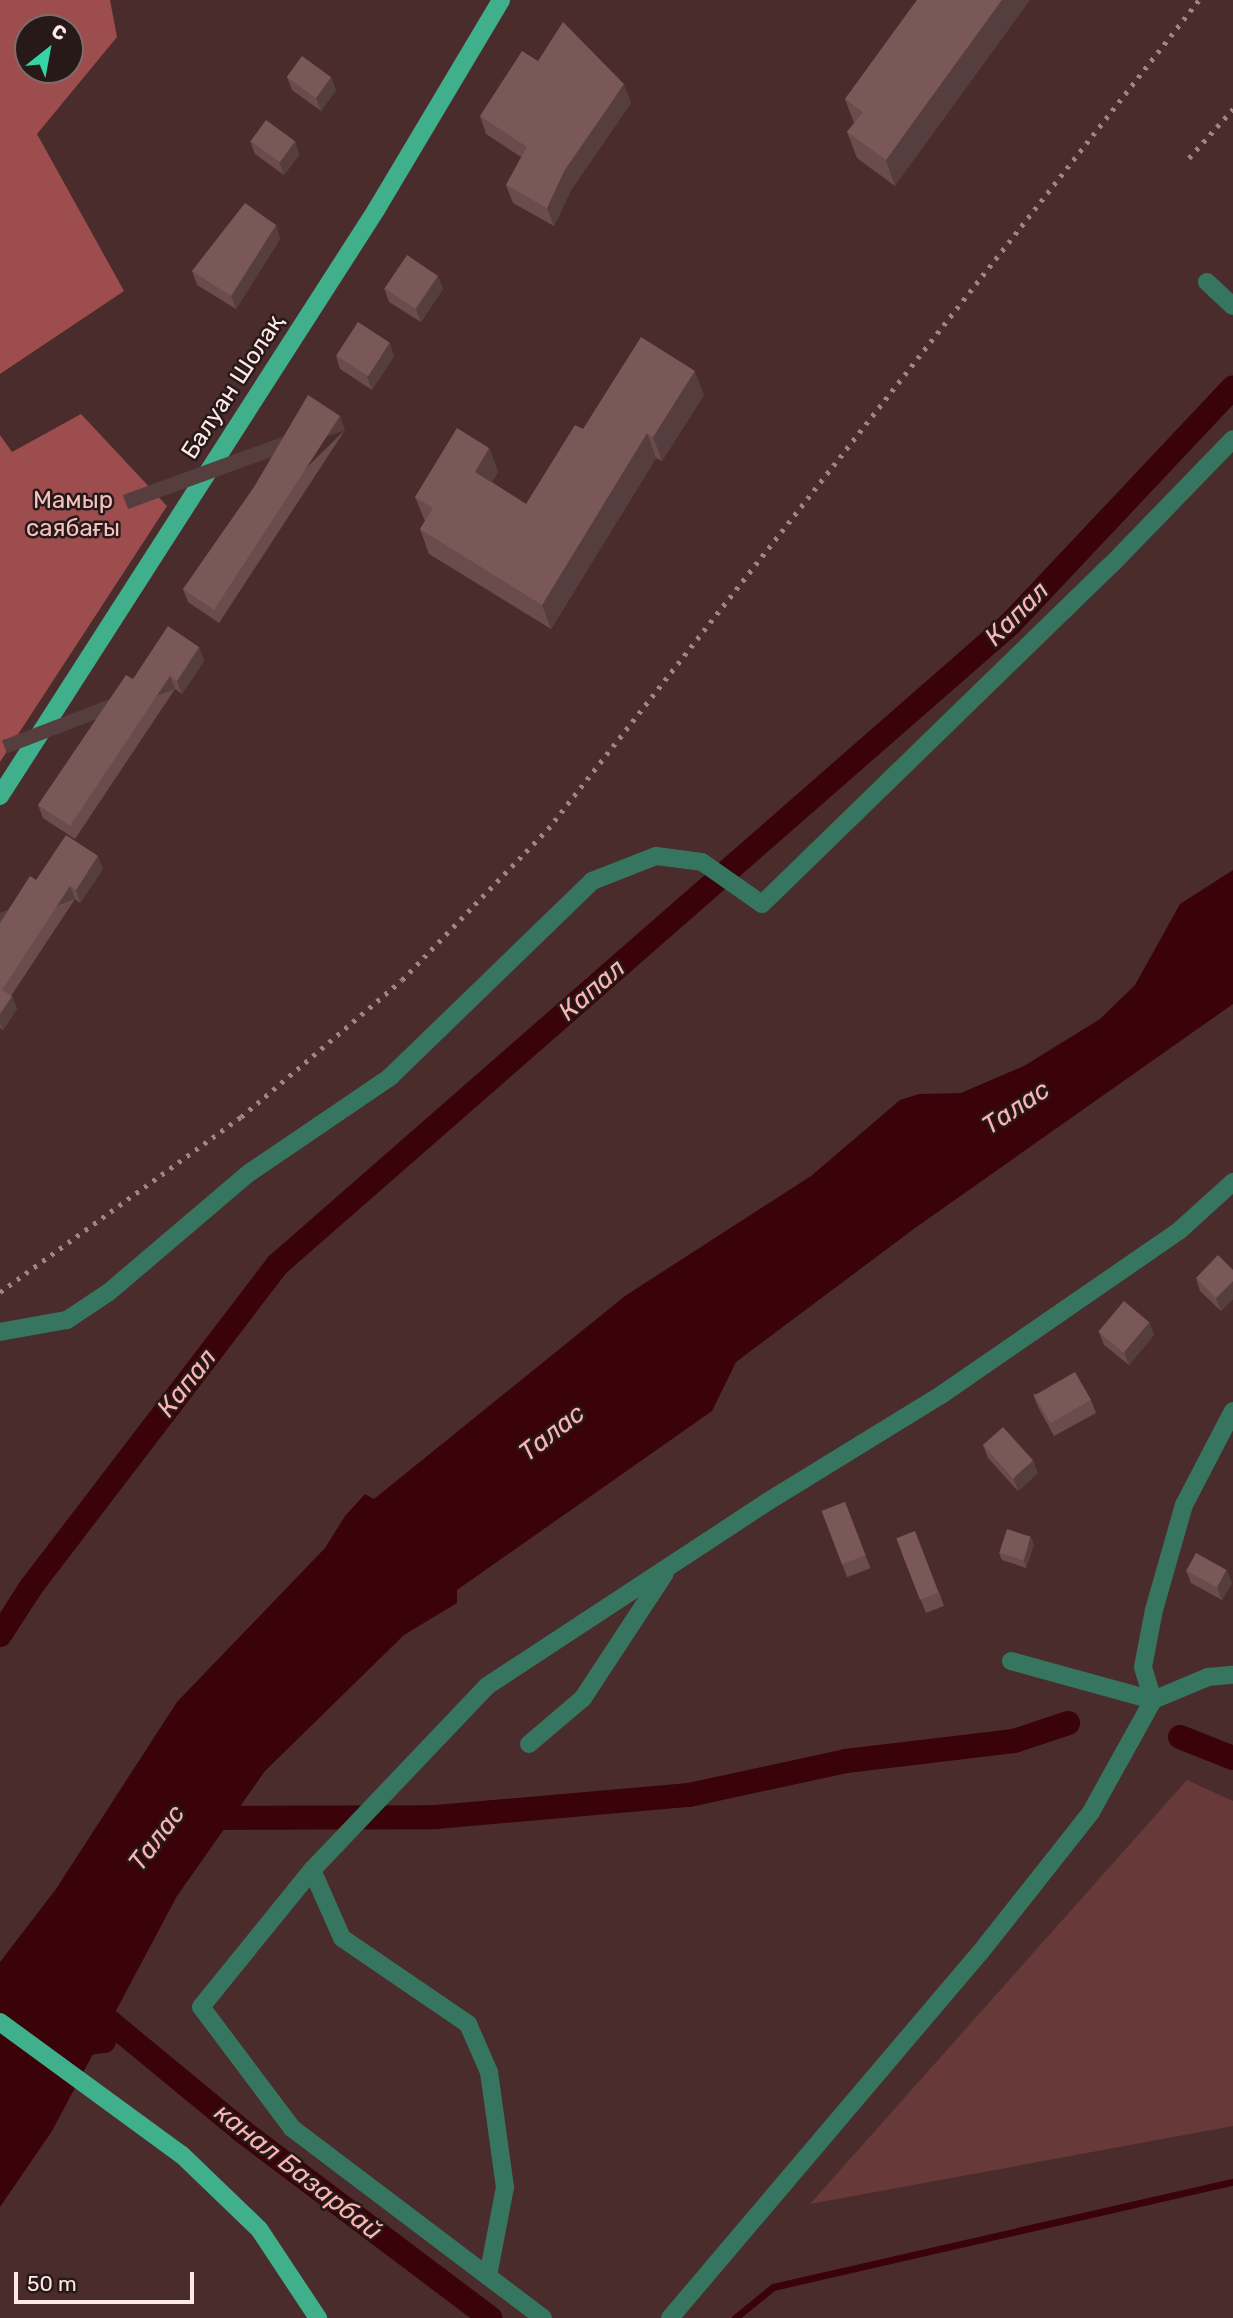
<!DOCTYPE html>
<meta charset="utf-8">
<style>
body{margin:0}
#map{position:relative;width:1233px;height:2318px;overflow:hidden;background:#4b2c2c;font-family:Rubik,sans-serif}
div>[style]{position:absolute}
.green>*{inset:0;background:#673a39}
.forest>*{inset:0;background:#9d4d4e}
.water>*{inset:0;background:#3a0209}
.stream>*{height:7px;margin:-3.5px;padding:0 3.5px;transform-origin:3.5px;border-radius:3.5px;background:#3a0209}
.canal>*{height:24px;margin:-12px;padding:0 12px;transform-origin:12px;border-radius:12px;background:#3a0209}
.minor>*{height:18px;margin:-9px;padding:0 9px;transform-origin:9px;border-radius:9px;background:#367661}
.major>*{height:18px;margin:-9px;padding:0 9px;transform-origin:9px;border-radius:9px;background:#40af8c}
.rail>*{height:5px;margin-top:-2.5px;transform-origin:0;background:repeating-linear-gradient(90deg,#9f8584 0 3.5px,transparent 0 10.5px)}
.wall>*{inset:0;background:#694c4b;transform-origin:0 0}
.shaded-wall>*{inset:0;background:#553e3d;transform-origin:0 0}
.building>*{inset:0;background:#7a5857;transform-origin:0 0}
span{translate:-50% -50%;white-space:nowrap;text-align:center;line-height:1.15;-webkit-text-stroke:5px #281919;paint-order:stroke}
.street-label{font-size:24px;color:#fee9e7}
.park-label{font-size:24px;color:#f3c3c1}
.water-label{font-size:26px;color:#fab4b1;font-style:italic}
.north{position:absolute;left:14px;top:14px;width:70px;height:70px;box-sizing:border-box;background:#281919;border:2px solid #7e6c6b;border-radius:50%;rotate:31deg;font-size:19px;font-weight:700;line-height:28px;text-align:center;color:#fee9e7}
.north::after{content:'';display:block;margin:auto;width:24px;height:32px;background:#35d4a7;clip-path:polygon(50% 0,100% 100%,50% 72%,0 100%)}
.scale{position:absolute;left:14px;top:2272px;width:180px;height:32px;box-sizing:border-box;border:4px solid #fee9e7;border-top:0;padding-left:9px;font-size:21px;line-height:24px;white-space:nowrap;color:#fee9e7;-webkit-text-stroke:5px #281919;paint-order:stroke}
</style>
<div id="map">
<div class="green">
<i style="clip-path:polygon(1187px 1780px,1233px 1801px,1233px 2126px,810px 2204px)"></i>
</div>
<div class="forest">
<i style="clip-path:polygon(evenodd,0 0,110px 0,117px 37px,37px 134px,124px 291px,0 374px,0 0,70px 28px,70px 70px,28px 70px,28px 28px,70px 28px)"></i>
<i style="clip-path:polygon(81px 414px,167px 506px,0 762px,0 435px,12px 452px)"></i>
</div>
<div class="water">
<i style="clip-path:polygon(1233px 870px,1233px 1004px,915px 1228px,736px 1362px,712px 1411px,457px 1590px,457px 1603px,404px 1635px,265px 1771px,177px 1896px,52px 2131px,0 2207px,0 1962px,56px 1889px,177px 1702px,325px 1548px,345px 1516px,365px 1494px,374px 1499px,625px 1296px,811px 1176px,900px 1100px,919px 1094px,961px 1093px,1024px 1066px,1100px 1019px,1135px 985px,1180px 904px)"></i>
</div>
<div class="stream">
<i style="left:735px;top:2318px;width:49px;rotate:-39.2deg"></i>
<i style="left:773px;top:2287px;width:472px;rotate:-12.9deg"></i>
</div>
<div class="canal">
<i style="left:0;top:1635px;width:57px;rotate:-57.1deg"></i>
<i style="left:31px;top:1587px;width:405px;rotate:-52.6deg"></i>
<i style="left:277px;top:1265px;width:974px;rotate:-41.17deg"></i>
<i style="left:1010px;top:624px;width:325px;rotate:-46.7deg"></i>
<i style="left:1180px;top:1737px;width:57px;rotate:21.6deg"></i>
<i style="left:200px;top:1818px;width:236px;rotate:-0.2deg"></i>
<i style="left:436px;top:1817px;width:254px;rotate:-5deg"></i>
<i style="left:689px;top:1795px;width:161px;rotate:-12.2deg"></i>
<i style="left:846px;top:1761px;width:169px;rotate:-6.8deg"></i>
<i style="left:1014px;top:1741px;width:57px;rotate:-18.4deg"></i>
<i style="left:67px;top:2046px;width:37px;rotate:-8deg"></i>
<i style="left:104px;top:2041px;width:20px;rotate:-72deg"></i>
<i style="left:110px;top:2022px;width:171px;rotate:39.5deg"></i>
<i style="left:242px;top:2131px;width:311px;rotate:37deg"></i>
</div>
<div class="minor">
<i style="left:1207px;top:282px;width:35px;rotate:43deg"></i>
<i style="left:0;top:1332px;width:68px;rotate:-10.2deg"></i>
<i style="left:67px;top:1320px;width:50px;rotate:-33.7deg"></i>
<i style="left:109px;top:1292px;width:184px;rotate:-40.4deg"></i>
<i style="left:249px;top:1173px;width:171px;rotate:-34.2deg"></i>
<i style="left:390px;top:1077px;width:281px;rotate:-44.1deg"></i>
<i style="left:592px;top:881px;width:69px;rotate:-21.3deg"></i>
<i style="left:656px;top:856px;width:46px;rotate:7.4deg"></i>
<i style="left:702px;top:862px;width:73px;rotate:35deg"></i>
<i style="left:762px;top:904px;width:487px;rotate:-44.2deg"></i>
<i style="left:1111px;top:565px;width:175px;rotate:-45.9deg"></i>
<i style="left:1011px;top:1661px;width:147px;rotate:15.4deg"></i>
<i style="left:1153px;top:1700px;width:60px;rotate:-22.7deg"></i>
<i style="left:1208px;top:1677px;width:25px;rotate:-5deg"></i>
<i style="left:529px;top:1744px;width:71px;rotate:-40.4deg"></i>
<i style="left:583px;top:1698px;width:149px;rotate:-56.7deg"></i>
<i style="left:312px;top:1870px;width:74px;rotate:66.2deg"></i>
<i style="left:342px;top:1938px;width:153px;rotate:34.3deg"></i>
<i style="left:468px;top:2024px;width:52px;rotate:66.4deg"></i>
<i style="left:489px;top:2072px;width:116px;rotate:82.1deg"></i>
<i style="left:505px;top:2187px;width:91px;rotate:100.8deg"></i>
<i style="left:543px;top:2318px;width:315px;rotate:-142.9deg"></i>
<i style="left:292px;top:2128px;width:151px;rotate:-126.9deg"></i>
<i style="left:201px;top:2007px;width:176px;rotate:-51deg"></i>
<i style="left:312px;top:1870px;width:254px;rotate:-46.4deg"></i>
<i style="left:487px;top:1686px;width:335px;rotate:-33.3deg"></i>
<i style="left:767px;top:1502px;width:204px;rotate:-31.6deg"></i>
<i style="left:941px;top:1395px;width:290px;rotate:-34.6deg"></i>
<i style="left:1180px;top:1230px;width:72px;rotate:-42.2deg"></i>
<i style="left:670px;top:2318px;width:477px;rotate:-49.7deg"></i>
<i style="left:979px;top:1954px;width:181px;rotate:-51.7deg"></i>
<i style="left:1091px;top:1812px;width:128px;rotate:-61deg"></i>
<i style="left:1153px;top:1700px;width:34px;rotate:-107deg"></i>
<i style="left:1143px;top:1667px;width:58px;rotate:-79.1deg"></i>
<i style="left:1154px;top:1610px;width:109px;rotate:-74.1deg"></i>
<i style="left:1184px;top:1505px;width:106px;rotate:-62.5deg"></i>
</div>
<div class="major">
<i style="left:0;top:796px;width:696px;rotate:-57.31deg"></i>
<i style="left:376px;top:210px;width:244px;rotate:-59.2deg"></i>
<i style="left:0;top:2022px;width:225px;rotate:36.2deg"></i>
<i style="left:182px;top:2155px;width:107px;rotate:43.9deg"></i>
<i style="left:259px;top:2229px;width:107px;rotate:56.5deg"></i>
</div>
<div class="rail">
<i style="left:1189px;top:158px;width:66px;rotate:-48.1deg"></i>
<i style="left:0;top:1292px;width:298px;rotate:-36deg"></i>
<i style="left:241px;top:1117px;width:211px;rotate:-40.4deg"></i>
<i style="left:402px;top:980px;width:210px;rotate:-46deg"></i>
<i style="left:548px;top:829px;width:1054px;rotate:-51.86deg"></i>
</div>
<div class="wall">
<i style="clip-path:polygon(917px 0,895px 186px,857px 158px,847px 132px,854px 123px,845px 99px)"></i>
<i style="clip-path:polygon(538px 61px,631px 103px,571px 190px,554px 226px,513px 203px,506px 185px,521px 157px,486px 134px,480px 116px)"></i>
<i style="clip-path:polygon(287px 77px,336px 90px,321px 111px,292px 90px)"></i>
<i style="clip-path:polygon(250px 141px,295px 141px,299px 155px,284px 175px,255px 154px)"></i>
<i style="clip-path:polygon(276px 225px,280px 239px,236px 309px,197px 285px,192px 271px)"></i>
<i style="clip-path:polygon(438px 276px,443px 289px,421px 322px,389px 302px,384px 288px)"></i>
<i style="clip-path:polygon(336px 356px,394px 356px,372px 390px,340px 369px)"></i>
<i style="clip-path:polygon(704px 395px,662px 461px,656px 458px,551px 629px,429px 554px,420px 529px,425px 521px,415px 497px,489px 448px,498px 472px,492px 482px,526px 504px,583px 429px)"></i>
<i style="clip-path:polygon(345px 430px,219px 623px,188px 602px,183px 589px)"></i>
<i style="clip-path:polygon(199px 647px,204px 661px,182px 694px,175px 689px,75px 839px,43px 818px,38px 805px,133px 679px)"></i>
<i style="clip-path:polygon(103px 869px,80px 903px,75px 899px,11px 996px,17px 1009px,3px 1030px,0 1028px,0 923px,36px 880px)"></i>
<i style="clip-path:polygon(1233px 1270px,1233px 1299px,1221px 1311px,1200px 1291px,1196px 1278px)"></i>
<i style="clip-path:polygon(1149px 1322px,1154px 1335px,1129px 1365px,1104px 1345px,1099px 1332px)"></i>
<i style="clip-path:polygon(1033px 1394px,1091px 1400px,1096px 1413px,1054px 1436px,1038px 1407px)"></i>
<i style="clip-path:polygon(983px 1445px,1038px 1473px,1018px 1491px,988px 1458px)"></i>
<i style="left:845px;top:1502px;width:71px;height:25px;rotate:69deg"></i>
<i style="clip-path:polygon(1034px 1544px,1026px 1568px,1002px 1560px,999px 1553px)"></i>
<i style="clip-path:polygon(901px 1551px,939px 1592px,944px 1606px,926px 1613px)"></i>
<i style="clip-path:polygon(1186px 1570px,1232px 1583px,1222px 1600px,1191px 1583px)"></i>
</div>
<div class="shaded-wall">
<i style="clip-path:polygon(1002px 0,1030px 0,895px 186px,886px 160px)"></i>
<i style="clip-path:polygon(331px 77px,336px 90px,321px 111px,316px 98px)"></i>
<i style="clip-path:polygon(624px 84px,631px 103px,571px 190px,554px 226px,547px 208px,564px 171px)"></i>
<i style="clip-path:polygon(295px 141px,299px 155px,284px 175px,279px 162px)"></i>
<i style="clip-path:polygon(276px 225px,280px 239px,236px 309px,231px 296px)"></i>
<i style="clip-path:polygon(438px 276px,443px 289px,421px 322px,416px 309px)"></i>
<i style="clip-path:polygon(390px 343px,394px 356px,372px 390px,367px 377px)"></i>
<i style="clip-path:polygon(695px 371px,704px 395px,662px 461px,653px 437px)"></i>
<i style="left:340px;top:416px;width:15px;height:231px;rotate:70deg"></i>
<i style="clip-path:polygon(647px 433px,656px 458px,551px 629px,542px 605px)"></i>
<i style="clip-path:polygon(489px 448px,498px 472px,484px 496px,475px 472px)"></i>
<i style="clip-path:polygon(199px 647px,204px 661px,182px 694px,177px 681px)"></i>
<i style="left:170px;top:676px;width:14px;height:180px;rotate:69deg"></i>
<i style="clip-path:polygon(98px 856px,103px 869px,80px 903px,76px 890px)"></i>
<i style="left:70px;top:886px;width:14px;height:124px;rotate:69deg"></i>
<i style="clip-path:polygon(12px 996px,17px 1009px,3px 1030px,0 1023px,0 1014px)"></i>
<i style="clip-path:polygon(1233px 1281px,1233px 1299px,1221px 1311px,1216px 1298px)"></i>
<i style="clip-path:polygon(1149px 1322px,1154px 1335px,1129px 1365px,1124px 1352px)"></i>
<i style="clip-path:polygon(1033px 1460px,1038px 1473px,1018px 1491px,1013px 1477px)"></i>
<i style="clip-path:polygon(1031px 1537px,1034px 1544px,1026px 1568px,1024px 1561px)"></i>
<i style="clip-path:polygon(1227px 1570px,1232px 1583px,1222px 1600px,1217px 1587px)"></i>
</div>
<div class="building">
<i style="clip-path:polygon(917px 0,1002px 0,886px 160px,847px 132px,863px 112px,845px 99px)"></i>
<i style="clip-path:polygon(563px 22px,624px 84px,564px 171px,547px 208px,506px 185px,527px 147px,480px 116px,522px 51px,538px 61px)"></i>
<i style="left:302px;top:56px;width:36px;height:26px;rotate:36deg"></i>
<i style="left:266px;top:120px;width:36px;height:26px;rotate:36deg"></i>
<i style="clip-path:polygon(245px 203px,276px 225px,231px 296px,192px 271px)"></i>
<i style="left:407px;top:255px;width:37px;height:40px;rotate:34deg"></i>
<i style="left:358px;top:322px;width:38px;height:40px;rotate:33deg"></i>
<i style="clip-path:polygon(641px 337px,695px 371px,653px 437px,647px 433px,542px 605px,420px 529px,433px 508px,415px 497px,457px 428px,489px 448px,475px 472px,526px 504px,575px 425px,583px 429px)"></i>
<i style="clip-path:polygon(308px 395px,340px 416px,214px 610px,183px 589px,254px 487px)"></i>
<i style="clip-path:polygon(168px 626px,199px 647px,177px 681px,170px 676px,70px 826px,38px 805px,126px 675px,133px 679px)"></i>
<i style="clip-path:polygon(66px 835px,98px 856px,76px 890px,70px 886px,2px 990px,12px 996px,0 1014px,0 923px,30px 876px,36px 880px)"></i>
<i style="clip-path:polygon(1218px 1255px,1233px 1270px,1233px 1281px,1216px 1298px,1196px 1278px)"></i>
<i style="left:1124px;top:1301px;width:33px;height:40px;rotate:40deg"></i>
<i style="left:1075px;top:1372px;width:32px;height:47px;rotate:60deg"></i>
<i style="left:1003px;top:1427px;width:45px;height:27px;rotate:48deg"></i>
<i style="left:845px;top:1502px;width:57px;height:25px;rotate:69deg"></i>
<i style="left:1007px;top:1529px;width:25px;height:25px;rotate:18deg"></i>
<i style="left:915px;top:1531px;width:66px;height:20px;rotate:69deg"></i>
<i style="left:1196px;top:1553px;width:35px;height:20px;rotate:29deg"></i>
</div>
<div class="street-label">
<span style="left:233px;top:387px;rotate:-57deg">Балуан Шолақ</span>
</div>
<div class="park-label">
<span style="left:73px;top:515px">Мамыр<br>саябағы</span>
</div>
<div class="water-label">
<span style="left:1017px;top:614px;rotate:-45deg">Капал</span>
<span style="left:592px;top:990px;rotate:-41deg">Капал</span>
<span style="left:1016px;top:1108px;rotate:-34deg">Талас</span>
<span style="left:187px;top:1383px;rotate:-52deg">Капал</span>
<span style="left:552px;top:1433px;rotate:-38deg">Талас</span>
<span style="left:157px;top:1838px;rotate:-53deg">Талас</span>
<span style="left:298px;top:2172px;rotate:38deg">канал Базарбай</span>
</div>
<div class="north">С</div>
<div class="scale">50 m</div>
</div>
